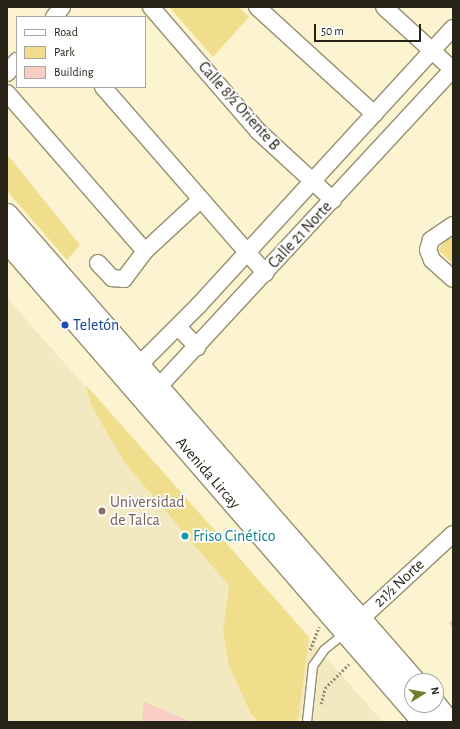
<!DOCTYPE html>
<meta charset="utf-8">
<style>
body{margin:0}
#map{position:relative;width:460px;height:729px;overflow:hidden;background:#fcf4d1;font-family:"Alegreya Sans",sans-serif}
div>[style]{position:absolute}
.built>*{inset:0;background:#f3e9c0}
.green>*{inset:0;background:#f1de8c}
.building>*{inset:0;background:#f8cdc4}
.path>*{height:2.5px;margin-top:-1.25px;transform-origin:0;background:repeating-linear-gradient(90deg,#959077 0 2px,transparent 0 4px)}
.roads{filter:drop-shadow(1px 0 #979070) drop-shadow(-1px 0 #979070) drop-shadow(0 1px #979070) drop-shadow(0 -1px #979070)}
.lane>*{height:8px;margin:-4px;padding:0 4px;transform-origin:4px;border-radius:4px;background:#fff}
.street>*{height:16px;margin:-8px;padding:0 8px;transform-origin:8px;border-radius:8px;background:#fff}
.primary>*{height:22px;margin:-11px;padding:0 11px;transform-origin:11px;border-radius:11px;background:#fff}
.dots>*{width:11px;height:11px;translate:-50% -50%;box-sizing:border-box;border:2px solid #fff;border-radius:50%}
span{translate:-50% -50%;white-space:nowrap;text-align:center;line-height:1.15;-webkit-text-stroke:3.5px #fff;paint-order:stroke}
.street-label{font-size:16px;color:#272417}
.transit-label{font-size:16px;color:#164399}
.left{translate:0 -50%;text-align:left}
.education-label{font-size:16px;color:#785e54}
.culture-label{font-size:16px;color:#0d838f}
.frame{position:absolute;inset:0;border:8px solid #272417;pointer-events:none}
.legend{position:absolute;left:16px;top:16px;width:130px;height:72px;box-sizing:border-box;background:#fff;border:1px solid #a9a7a2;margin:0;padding:5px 7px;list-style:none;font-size:12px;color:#272417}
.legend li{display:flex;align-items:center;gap:8px;height:20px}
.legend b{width:20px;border:1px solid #a9a7a2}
.north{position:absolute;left:404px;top:673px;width:40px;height:40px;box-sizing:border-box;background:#fff;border:1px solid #a9a7a2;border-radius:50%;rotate:79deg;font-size:11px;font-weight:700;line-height:16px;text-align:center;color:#272417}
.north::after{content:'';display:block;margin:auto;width:14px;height:18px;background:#717d29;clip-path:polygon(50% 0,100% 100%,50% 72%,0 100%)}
.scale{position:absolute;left:314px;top:24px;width:107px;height:18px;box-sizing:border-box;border:2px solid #272417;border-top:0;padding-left:5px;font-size:12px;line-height:14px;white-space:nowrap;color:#272417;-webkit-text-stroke:3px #fff;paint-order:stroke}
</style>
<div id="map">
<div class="built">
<i style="clip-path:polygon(7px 297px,30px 324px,383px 722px,7px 722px)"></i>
</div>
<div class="green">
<i style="clip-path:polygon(169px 7px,239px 7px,249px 17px,213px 57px)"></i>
<i style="clip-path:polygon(7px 154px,80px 245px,67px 260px,7px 191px)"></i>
<i style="clip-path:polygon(453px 229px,453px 264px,438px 250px)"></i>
<i style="clip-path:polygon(86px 385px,309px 637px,298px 722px,258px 722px,250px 712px,229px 665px,223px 632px,229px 586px,125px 463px,92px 407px)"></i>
</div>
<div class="building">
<i style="clip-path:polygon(453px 620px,453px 629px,449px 623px)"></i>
<i style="clip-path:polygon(144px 702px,192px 722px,142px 722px)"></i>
</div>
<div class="path">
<i style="left:310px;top:650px;width:25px;rotate:-69deg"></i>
<i style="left:321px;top:704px;width:16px;rotate:-76deg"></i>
<i style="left:325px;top:688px;width:35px;rotate:-45deg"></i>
</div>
<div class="roads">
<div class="lane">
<i style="left:307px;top:722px;width:56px;rotate:-83.9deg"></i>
<i style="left:313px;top:666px;width:19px;rotate:-55deg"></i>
<i style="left:324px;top:650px;width:27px;rotate:-39deg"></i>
</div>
<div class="street">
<i style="left:151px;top:7px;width:164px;rotate:49.2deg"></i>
<i style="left:258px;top:131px;width:102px;rotate:42.6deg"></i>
<i style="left:257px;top:7px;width:159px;rotate:42.4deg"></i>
<i style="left:384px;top:7px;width:93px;rotate:42.4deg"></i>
<i style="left:54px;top:17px;width:13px;rotate:-51deg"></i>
<i style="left:7px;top:73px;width:16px;rotate:-50deg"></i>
<i style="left:103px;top:87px;width:247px;rotate:48.9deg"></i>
<i style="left:7px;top:93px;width:210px;rotate:48.9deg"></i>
<i style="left:453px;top:225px;width:27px;rotate:146deg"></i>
<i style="left:431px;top:240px;width:10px;rotate:107deg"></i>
<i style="left:428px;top:250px;width:11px;rotate:68deg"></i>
<i style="left:432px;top:260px;width:28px;rotate:42deg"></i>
<i style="left:98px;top:263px;width:21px;rotate:47deg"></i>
<i style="left:112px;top:278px;width:12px;rotate:5deg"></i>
<i style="left:124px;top:279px;width:35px;rotate:-53deg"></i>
<i style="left:145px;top:251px;width:75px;rotate:-42.8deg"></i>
<i style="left:178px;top:327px;width:28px;rotate:46deg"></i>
<i style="left:137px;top:367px;width:86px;rotate:-45deg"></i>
<i style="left:198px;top:306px;width:377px;rotate:-47.5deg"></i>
<i style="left:151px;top:395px;width:444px;rotate:-47.2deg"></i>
<i style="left:353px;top:626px;width:136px;rotate:-42.6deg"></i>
</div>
<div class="primary">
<i style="left:7px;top:215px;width:619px;rotate:48.87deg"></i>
<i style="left:7px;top:241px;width:637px;rotate:49.08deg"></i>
<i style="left:435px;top:705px;width:22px;rotate:51deg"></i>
</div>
</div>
<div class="dots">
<i style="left:65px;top:325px;background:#1a4fb4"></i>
<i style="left:102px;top:511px;background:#8d6e63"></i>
<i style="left:185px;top:536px;background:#0f9aa8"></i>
</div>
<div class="street-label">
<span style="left:239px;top:106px;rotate:48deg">Calle 8½ Oriente B</span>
<span style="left:300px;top:235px;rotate:-47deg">Calle 21 Norte</span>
<span style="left:208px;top:473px;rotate:49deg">Avenida Lircay</span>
<span style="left:399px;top:583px;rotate:-43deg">21½ Norte</span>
</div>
<div class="transit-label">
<span class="left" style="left:73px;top:325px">Teletón</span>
</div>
<div class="education-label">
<span class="left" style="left:110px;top:511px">Universidad<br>de Talca</span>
</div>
<div class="culture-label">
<span class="left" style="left:193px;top:536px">Friso Cinético</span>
</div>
<div class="frame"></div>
<ul class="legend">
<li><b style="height:5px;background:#fff"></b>Road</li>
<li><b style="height:11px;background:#f1de8c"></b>Park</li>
<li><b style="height:11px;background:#f8cdc4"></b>Building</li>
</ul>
<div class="north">N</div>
<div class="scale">50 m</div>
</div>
